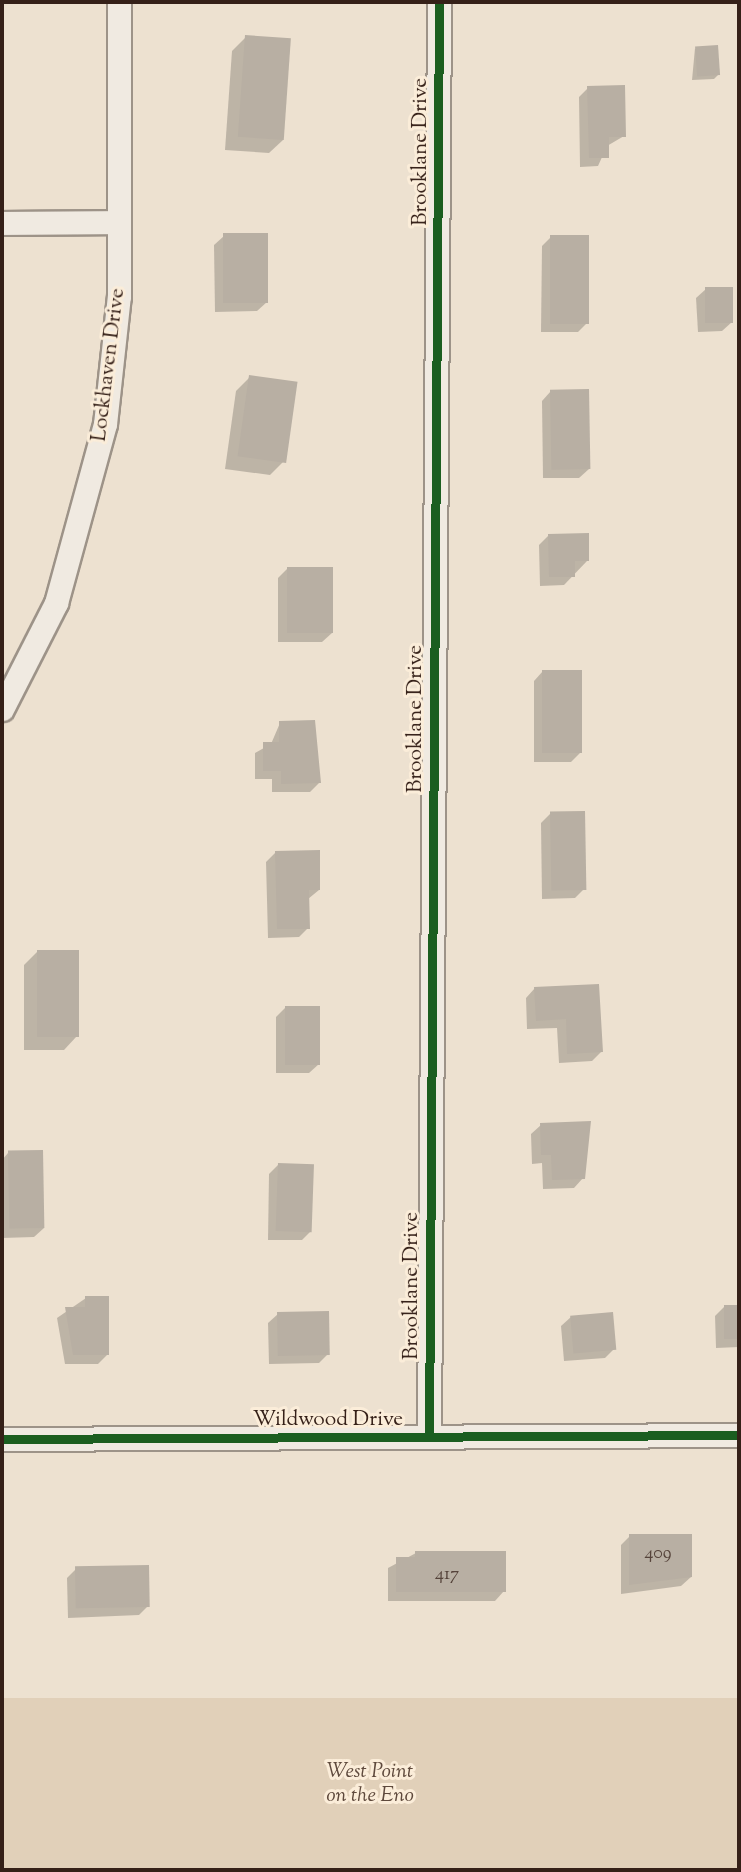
<!DOCTYPE html>
<style>
body{margin:0}
#map{position:relative;width:741px;height:1872px;overflow:hidden;background:#ede1d0;font-family:"Sorts Mill Goudy",serif}
div>[style]{position:absolute}
.green>*{inset:0;background:#e1d0b9;transform-origin:0 0}
.shadow>*{inset:0;background:#0003}
.building>*{inset:0;background:#b8afa3;transform-origin:0 0}
.roads{filter:drop-shadow(2px 0 #9d9388) drop-shadow(-2px 0 #9d9388) drop-shadow(0 2px #9d9388) drop-shadow(0 -2px #9d9388)}
.street>*{height:23px;margin:-11.5px;padding:0 11.5px;transform-origin:11.5px;border-radius:11.5px;background:#f0eae1}
.cycleway>*{height:9px;margin:-4.5px;padding:0 4.5px;transform-origin:4.5px;border-radius:4.5px;background:#1b5e20}
span{translate:-50% -50%;white-space:nowrap;text-align:center;line-height:1.15;-webkit-text-stroke:6px #fbedd9;paint-order:stroke}
.number-label{font-size:18px;color:#56443b}
.number-label span{-webkit-text-stroke-width:0}
.street-label{font-size:21px;color:#352018}
.park-label{font-size:21px;color:#5e493c;font-style:italic}
.frame{position:absolute;inset:0;border:4px solid #352018;pointer-events:none}
</style>
<div id="map">
<div class="green">
<i style="left:2px;top:1698px;width:737px;height:172px"></i>
</div>
<div class="shadow">
<i style="clip-path:polygon(246px 37px,283px 140px,269px 153px,225px 150px,232px 51px)"></i>
<i style="clip-path:polygon(695px 48px,718px 75px,714px 79px,692px 80px)"></i>
<i style="clip-path:polygon(588px 88px,624px 136px,607px 146px,598px 166px,580px 167px,579px 97px)"></i>
<i style="clip-path:polygon(224px 236px,267px 302px,257px 311px,215px 312px,214px 245px)"></i>
<i style="clip-path:polygon(551px 237px,587px 323px,578px 332px,541px 332px,542px 246px)"></i>
<i style="clip-path:polygon(706px 289px,732px 322px,722px 331px,698px 332px,696px 298px)"></i>
<i style="clip-path:polygon(250px 377px,284px 461px,270px 475px,225px 469px,236px 391px)"></i>
<i style="clip-path:polygon(551px 391px,589px 469px,579px 478px,543px 478px,542px 401px)"></i>
<i style="clip-path:polygon(548px 536px,588px 560px,564px 585px,540px 586px,539px 545px)"></i>
<i style="clip-path:polygon(287px 569px,332px 633px,322px 642px,278px 642px,278px 578px)"></i>
<i style="clip-path:polygon(543px 671px,581px 752px,571px 762px,534px 762px,534px 681px)"></i>
<i style="clip-path:polygon(280px 723px,319px 783px,310px 792px,272px 792px,272px 779px,255px 779px,255px 753px,271px 744px)"></i>
<i style="clip-path:polygon(551px 813px,584px 889px,575px 898px,542px 899px,541px 823px)"></i>
<i style="clip-path:polygon(276px 852px,319px 890px,308px 899px,308px 928px,299px 937px,268px 938px,266px 862px)"></i>
<i style="clip-path:polygon(38px 951px,77px 1036px,64px 1050px,24px 1050px,24px 965px)"></i>
<i style="clip-path:polygon(535px 988px,601px 1052px,592px 1061px,559px 1063px,557px 1028px,527px 1029px,526px 998px)"></i>
<i style="clip-path:polygon(285px 1008px,319px 1064px,309px 1073px,276px 1073px,276px 1017px)"></i>
<i style="clip-path:polygon(589px 1123px,583px 1178px,574px 1188px,543px 1189px,542px 1163px,532px 1164px,531px 1134px,541px 1125px)"></i>
<i style="clip-path:polygon(8px 1153px,44px 1228px,34px 1237px,2px 1238px,2px 1160px)"></i>
<i style="clip-path:polygon(279px 1164px,311px 1231px,302px 1240px,268px 1240px,269px 1174px)"></i>
<i style="clip-path:polygon(86px 1298px,108px 1354px,98px 1364px,65px 1364px,57px 1318px)"></i>
<i style="clip-path:polygon(739px 1306px,739px 1347px,716px 1348px,715px 1316px,724px 1307px)"></i>
<i style="clip-path:polygon(278px 1314px,328px 1354px,319px 1363px,269px 1364px,268px 1323px)"></i>
<i style="clip-path:polygon(571px 1317px,614px 1349px,605px 1358px,564px 1361px,561px 1326px)"></i>
<i style="clip-path:polygon(630px 1536px,691px 1577px,681px 1586px,621px 1594px,621px 1545px)"></i>
<i style="clip-path:polygon(416px 1553px,504px 1591px,495px 1601px,388px 1601px,388px 1568px)"></i>
<i style="clip-path:polygon(76px 1569px,148px 1606px,139px 1615px,68px 1618px,67px 1578px)"></i>
</div>
<div class="building">
<i style="left:245px;top:35px;width:46px;height:102px;rotate:4deg"></i>
<i style="left:718px;top:45px;width:30px;height:23px;rotate:86deg"></i>
<i style="clip-path:polygon(625px 85px,626px 137px,609px 137px,609px 158px,589px 158px,587px 86px)"></i>
<i style="left:268px;top:233px;width:70px;height:45px;rotate:90deg"></i>
<i style="left:550px;top:235px;width:39px;height:89px"></i>
<i style="left:705px;top:287px;width:28px;height:36px"></i>
<i style="left:249px;top:375px;width:49px;height:82px;rotate:8deg"></i>
<i style="left:589px;top:389px;width:80px;height:39px;rotate:89deg"></i>
<i style="clip-path:polygon(589px 533px,589px 561px,575px 561px,575px 577px,549px 577px,548px 534px)"></i>
<i style="left:287px;top:567px;width:46px;height:66px"></i>
<i style="left:542px;top:670px;width:40px;height:83px"></i>
<i style="clip-path:polygon(315px 720px,321px 783px,281px 784px,281px 771px,263px 771px,263px 742px,279px 742px,279px 721px)"></i>
<i style="left:585px;top:811px;width:79px;height:35px;rotate:89deg"></i>
<i style="clip-path:polygon(320px 850px,320px 890px,309px 890px,310px 929px,277px 929px,275px 851px)"></i>
<i style="left:37px;top:950px;width:42px;height:87px"></i>
<i style="clip-path:polygon(599px 984px,603px 1052px,567px 1054px,566px 1019px,536px 1021px,534px 987px)"></i>
<i style="left:285px;top:1006px;width:35px;height:59px"></i>
<i style="clip-path:polygon(591px 1121px,585px 1179px,552px 1180px,551px 1155px,541px 1155px,540px 1123px)"></i>
<i style="left:43px;top:1150px;width:78px;height:35px;rotate:89deg"></i>
<i style="left:278px;top:1163px;width:36px;height:68px;rotate:2deg"></i>
<i style="clip-path:polygon(85px 1296px,109px 1296px,109px 1355px,73px 1355px,65px 1307px,85px 1307px)"></i>
<i style="left:724px;top:1305px;width:15px;height:34px"></i>
<i style="left:329px;top:1311px;width:44px;height:52px;rotate:89deg"></i>
<i style="left:613px;top:1312px;width:38px;height:43px;rotate:85deg"></i>
<i style="clip-path:polygon(629px 1534px,692px 1534px,692px 1577px,629px 1585px)"></i>
<i style="clip-path:polygon(415px 1551px,506px 1551px,506px 1592px,396px 1592px,396px 1557px,415px 1557px)"></i>
<i style="left:149px;top:1565px;width:42px;height:74px;rotate:89deg"></i>
</div>
<div class="roads">
<div class="street">
<i style="left:2px;top:223px;width:117px;rotate:-0.5deg"></i>
<i style="left:2px;top:709px;width:119px;rotate:-63deg"></i>
<i style="left:56px;top:603px;width:186px;rotate:-74.7deg"></i>
<i style="left:105px;top:424px;width:129px;rotate:-83.8deg"></i>
<i style="left:119px;top:296px;width:294px;rotate:-90deg"></i>
<i style="left:429px;top:1437px;width:1435px;rotate:-89.6deg"></i>
<i style="left:2px;top:1439px;width:737px;rotate:-0.31deg"></i>
</div>
</div>
<div class="cycleway">
<i style="left:429px;top:1437px;width:1435px;rotate:-89.6deg"></i>
<i style="left:2px;top:1439px;width:737px;rotate:-0.31deg"></i>
</div>
<div class="number-label">
<span style="left:658px;top:1554px">409</span>
<span style="left:447px;top:1575px">417</span>
</div>
<div class="street-label">
<span style="left:421px;top:152px;rotate:-90deg">Brooklane Drive</span>
<span style="left:109px;top:365px;rotate:-83deg">Lockhaven Drive</span>
<span style="left:416px;top:719px;rotate:-90deg">Brooklane Drive</span>
<span style="left:412px;top:1286px;rotate:-90deg">Brooklane Drive</span>
<span style="left:328px;top:1420px">Wildwood Drive</span>
</div>
<div class="park-label">
<span style="left:370px;top:1784px">West Point<br>on the Eno</span>
</div>
<div class="frame"></div>
</div>
